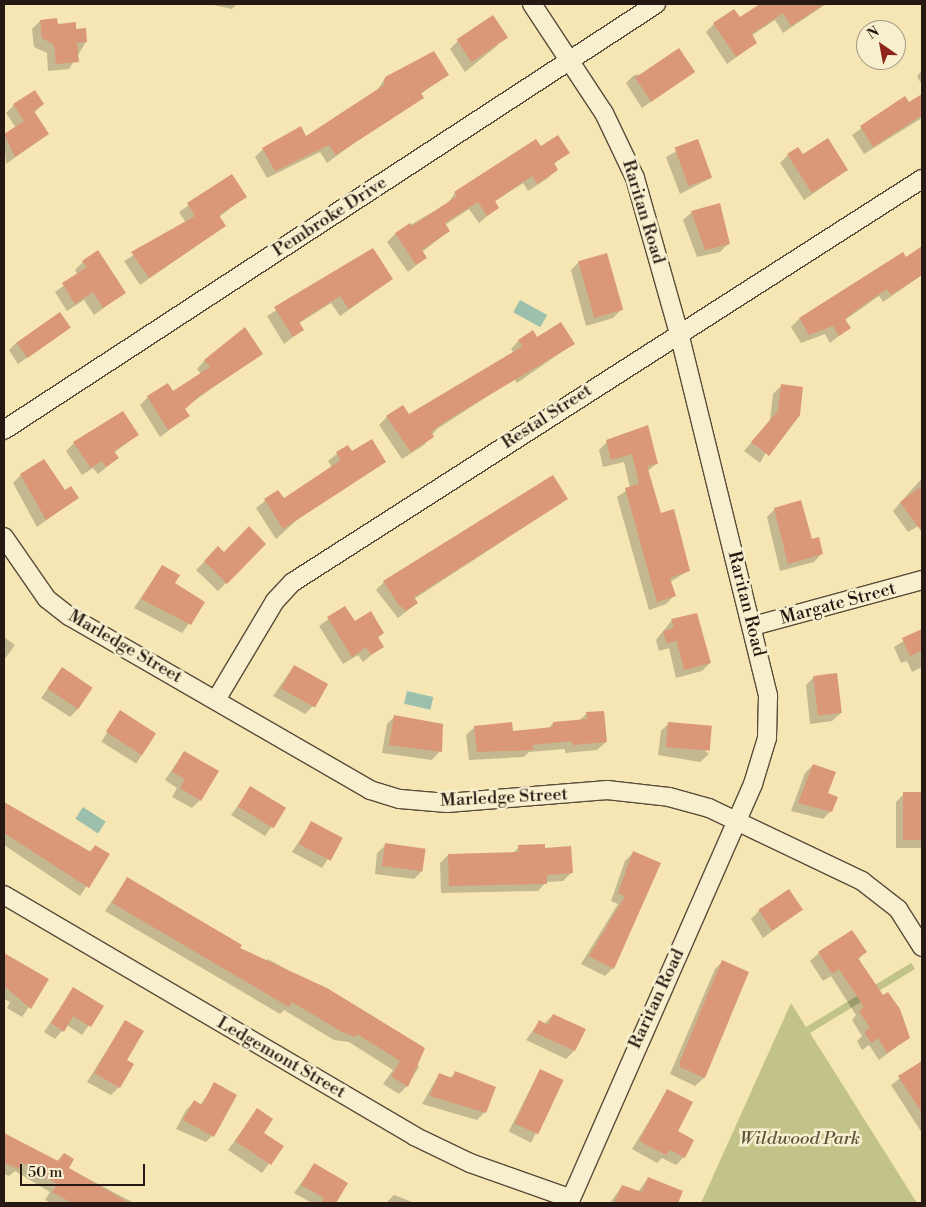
<!DOCTYPE html>
<style>
body{margin:0}
#map{position:relative;width:926px;height:1207px;overflow:hidden;background:#f5e6b4;font-family:"Libre Bodoni",serif}
div>[style]{position:absolute}
.green>*{inset:0;background:#c2c389}
.water>*{inset:0;background:#9cc0ac;transform-origin:0 0}
.shadow>*{inset:0;background:#0003;transform-origin:0 0}
.building>*{inset:0;background:#db9879;transform-origin:0 0}
.roads{filter:drop-shadow(1px 0 #5a4c3a) drop-shadow(-1px 0 #5a4c3a) drop-shadow(0 1px #5a4c3a) drop-shadow(0 -1px #5a4c3a)}
.minor>*{height:18px;margin:-9px;padding:0 9px;transform-origin:9px;border-radius:9px;background:#f8efce}
span{translate:-50% -50%;white-space:nowrap;text-align:center;line-height:1.15;-webkit-text-stroke:5px #f8efce;paint-order:stroke}
.street-label{font-size:18px;color:#261812}
.park-label{font-size:18px;color:#5d543c;font-style:italic}
.frame{position:absolute;inset:0;border:5px solid #261812;pointer-events:none}
.north{position:absolute;left:856px;top:20px;width:50px;height:50px;box-sizing:border-box;background:#f8efce;border:1px solid #a49983;border-radius:50%;rotate:327deg;font-size:14px;font-weight:700;line-height:20px;text-align:center;color:#261812}
.north::after{content:'';display:block;margin:auto;width:18px;height:22px;background:#8f2418;clip-path:polygon(50% 0,100% 100%,50% 72%,0 100%)}
.scale{position:absolute;left:20px;top:1164px;width:125px;height:22px;box-sizing:border-box;border:2px solid #261812;border-top:0;padding-left:6px;font-size:15px;line-height:18px;white-space:nowrap;color:#261812;-webkit-text-stroke:4px #f8efce;paint-order:stroke}
</style>
<div id="map">
<div class="green">
<i style="clip-path:polygon(911px 963px,915px 969px,810px 1033px,917px 1203px,701px 1203px,791px 1003px,806px 1027px)"></i>
</div>
<div class="water">
<i style="left:520px;top:300px;width:31px;height:14px;rotate:29deg"></i>
<i style="left:407px;top:691px;width:27px;height:13px;rotate:13deg"></i>
<i style="left:83px;top:807px;width:27px;height:14px;rotate:33deg"></i>
</div>
<div class="shadow">
<i style="clip-path:polygon(209px 4px,237px 4px,232px 9px)"></i>
<i style="clip-path:polygon(764px 4px,826px 4px,783px 33px,775px 20px,751px 36px,756px 43px,727px 64px,706px 32px,714px 24px,740px 19px)"></i>
<i style="clip-path:polygon(40px 21px,75px 30px,86px 42px,69px 69px,48px 71px,47px 53px,34px 47px,32px 29px)"></i>
<i style="clip-path:polygon(458px 41px,498px 45px,465px 72px,450px 49px)"></i>
<i style="clip-path:polygon(922px 71px,922px 85px,917px 76px)"></i>
<i style="clip-path:polygon(693px 72px,642px 108px,626px 83px,634px 75px)"></i>
<i style="clip-path:polygon(448px 74px,327px 163px,320px 152px,267px 178px,255px 157px,263px 149px,306px 138px,377px 91px,385px 78px)"></i>
<i style="clip-path:polygon(922px 95px,922px 118px,864px 154px,852px 135px,904px 98px,908px 104px)"></i>
<i style="clip-path:polygon(43px 104px,34px 113px,48px 134px,6px 164px,4px 136px,16px 128px,6px 113px,14px 105px)"></i>
<i style="clip-path:polygon(697px 140px,711px 178px,680px 194px,666px 157px)"></i>
<i style="clip-path:polygon(541px 148px,568px 152px,553px 165px,556px 170px,548px 178px,528px 191px,523px 183px,494px 202px,498px 207px,479px 223px,469px 209px,445px 225px,449px 231px,422px 252px,425px 258px,408px 272px,387px 242px,395px 234px,448px 203px,455px 193px)"></i>
<i style="clip-path:polygon(788px 155px,802px 156px,847px 170px,804px 200px,780px 163px)"></i>
<i style="clip-path:polygon(232px 176px,245px 197px,219px 217px,225px 226px,140px 285px,124px 261px,186px 223px,179px 212px)"></i>
<i style="clip-path:polygon(692px 212px,729px 243px,720px 252px,697px 257px,683px 220px)"></i>
<i style="clip-path:polygon(922px 248px,922px 275px,883px 302px,879px 296px,845px 320px,849px 328px,830px 343px,825px 334px,801px 343px,791px 327px,799px 319px,903px 254px,906px 259px)"></i>
<i style="clip-path:polygon(372px 250px,392px 279px,340px 316px,331px 303px,298px 324px,302px 330px,284px 344px,267px 316px)"></i>
<i style="clip-path:polygon(83px 262px,124px 293px,94px 315px,84px 300px,67px 311px,55px 292px,78px 275px,75px 270px)"></i>
<i style="clip-path:polygon(579px 262px,621px 310px,613px 318px,586px 326px,571px 270px)"></i>
<i style="clip-path:polygon(69px 328px,18px 364px,9px 350px,17px 342px)"></i>
<i style="clip-path:polygon(537px 338px,573px 344px,517px 383px,514px 379px,437px 429px,424px 445px,402px 459px,379px 425px,387px 417px,409px 416px,514px 353px,511px 349px,519px 340px)"></i>
<i style="clip-path:polygon(261px 354px,191px 403px,184px 409px,188px 416px,160px 437px,140px 405px,148px 397px,172px 392px,201px 374px,197px 369px,205px 360px)"></i>
<i style="clip-path:polygon(781px 386px,802px 389px,760px 463px,744px 451px,770px 420px,773px 394px)"></i>
<i style="clip-path:polygon(137px 435px,114px 453px,118px 458px,98px 474px,93px 468px,82px 475px,66px 451px,74px 443px)"></i>
<i style="clip-path:polygon(607px 442px,657px 463px,648px 471px,660px 515px,688px 571px,670px 582px,674px 596px,666px 604px,649px 610px,617px 497px,630px 488px,624px 462px,603px 467px,599px 450px)"></i>
<i style="clip-path:polygon(347px 446px,352px 453px,385px 462px,298px 519px,276px 539px,256px 508px,278px 491px,283px 500px,332px 467px,328px 461px)"></i>
<i style="clip-path:polygon(21px 475px,64px 492px,77px 498px,37px 527px,13px 483px)"></i>
<i style="clip-path:polygon(922px 478px,922px 524px,908px 532px,893px 511px)"></i>
<i style="clip-path:polygon(567px 499px,414px 599px,417px 603px,398px 618px,376px 590px,384px 582px)"></i>
<i style="clip-path:polygon(775px 509px,822px 553px,814px 562px,780px 571px,767px 517px)"></i>
<i style="clip-path:polygon(265px 544px,218px 591px,196px 570px,218px 548px,224px 554px)"></i>
<i style="clip-path:polygon(162px 566px,173px 584px,204px 602px,182px 633px,134px 608px)"></i>
<i style="clip-path:polygon(345px 607px,355px 623px,383px 633px,377px 639px,382px 646px,363px 662px,358px 655px,343px 664px,319px 626px)"></i>
<i style="clip-path:polygon(672px 620px,710px 663px,702px 671px,676px 678px,669px 648px,659px 651px,656px 640px)"></i>
<i style="clip-path:polygon(922px 630px,922px 667px,912px 672px,907px 661px,901px 663px,894px 647px)"></i>
<i style="clip-path:polygon(4px 637px,15px 645px,4px 660px)"></i>
<i style="clip-path:polygon(294px 666px,313px 706px,305px 714px,273px 696px)"></i>
<i style="clip-path:polygon(62px 669px,78px 709px,70px 717px,41px 698px)"></i>
<i style="clip-path:polygon(814px 677px,841px 713px,832px 721px,810px 724px,806px 685px)"></i>
<i style="left:120px;top:712px;width:41px;height:35px;rotate:32deg"></i>
<i style="clip-path:polygon(587px 713px,606px 742px,597px 750px,565px 753px,565px 749px,529px 752px,524px 757px,469px 760px,466px 735px,475px 727px,512px 732px,548px 729px,553px 723px,579px 721px)"></i>
<i style="clip-path:polygon(395px 716px,440px 751px,432px 760px,382px 753px,387px 724px)"></i>
<i style="clip-path:polygon(669px 723px,709px 754px,700px 762px,658px 755px,661px 731px)"></i>
<i style="clip-path:polygon(184px 752px,200px 800px,192px 808px,172px 797px,177px 788px,165px 780px)"></i>
<i style="clip-path:polygon(813px 765px,831px 811px,823px 819px,791px 811px,805px 773px)"></i>
<i style="clip-path:polygon(251px 788px,285px 808px,265px 836px,231px 815px)"></i>
<i style="clip-path:polygon(904px 794px,922px 794px,922px 848px,896px 848px,896px 802px)"></i>
<i style="clip-path:polygon(4px 804px,89px 852px,95px 846px,108px 854px,80px 896px,4px 845px)"></i>
<i style="clip-path:polygon(311px 823px,341px 838px,322px 868px,292px 852px)"></i>
<i style="clip-path:polygon(386px 845px,422px 871px,414px 879px,375px 874px,377px 853px)"></i>
<i style="clip-path:polygon(519px 847px,543px 849px,571px 873px,563px 881px,546px 882px,538px 891px,441px 893px,440px 863px,448px 855px,512px 854px)"></i>
<i style="clip-path:polygon(633px 853px,613px 968px,605px 976px,581px 964px,618px 904px,611px 901px,625px 861px)"></i>
<i style="clip-path:polygon(127px 879px,264px 963px,268px 959px,388px 1026px,419px 1067px,407px 1086px,399px 1094px,383px 1084px,393px 1070px,349px 1042px,334px 1040px,284px 1010px,280px 1014px,105px 911px)"></i>
<i style="clip-path:polygon(801px 910px,763px 938px,751px 919px,759px 911px)"></i>
<i style="clip-path:polygon(865px 952px,858px 960px,908px 1038px,879px 1060px,869px 1045px,862px 1050px,857px 1041px,862px 1036px,852px 1020px,856px 1015px,831px 976px,823px 981px,810px 961px,819px 953px)"></i>
<i style="clip-path:polygon(4px 955px,47px 980px,22px 1017px,7px 1008px,10px 1002px,4px 999px)"></i>
<i style="clip-path:polygon(723px 961px,747px 972px,704px 1078px,695px 1086px,670px 1074px,715px 969px)"></i>
<i style="clip-path:polygon(73px 989px,102px 1006px,82px 1035px,67px 1025px,55px 1039px,44px 1032px)"></i>
<i style="clip-path:polygon(553px 1015px,574px 1051px,566px 1059px,526px 1040px,539px 1022px,544px 1024px)"></i>
<i style="clip-path:polygon(125px 1021px,126px 1061px,119px 1087px,111px 1095px,87px 1082px)"></i>
<i style="clip-path:polygon(922px 1062px,922px 1133px,891px 1085px)"></i>
<i style="left:540px;top:1070px;width:25px;height:69px;rotate:27deg"></i>
<i style="clip-path:polygon(455px 1073px,485px 1112px,477px 1120px,422px 1104px,439px 1074px,450px 1078px)"></i>
<i style="clip-path:polygon(215px 1084px,214px 1134px,206px 1142px,176px 1129px,186px 1110px,194px 1102px,200px 1105px)"></i>
<i style="clip-path:polygon(668px 1090px,684px 1157px,676px 1165px,662px 1158px,657px 1163px,632px 1149px)"></i>
<i style="clip-path:polygon(257px 1110px,262px 1133px,282px 1146px,262px 1173px,228px 1150px)"></i>
<i style="clip-path:polygon(4px 1134px,57px 1161px,64px 1154px,68px 1168px,134px 1203px,51px 1203px,45px 1200px,50px 1192px,15px 1171px,9px 1176px,4px 1174px)"></i>
<i style="clip-path:polygon(314px 1165px,346px 1184px,335px 1203px,312px 1203px,294px 1193px)"></i>
<i style="clip-path:polygon(648px 1178px,682px 1192px,677px 1203px,610px 1203px,622px 1186px,638px 1192px)"></i>
<i style="clip-path:polygon(394px 1195px,415px 1203px,386px 1203px)"></i>
</div>
<div class="building">
<i style="clip-path:polygon(760px 4px,825px 4px,791px 26px,783px 13px,752px 34px,757px 43px,736px 57px,713px 23px,734px 9px,740px 17px)"></i>
<i style="left:493px;top:15px;width:27px;height:44px;rotate:56deg"></i>
<i style="clip-path:polygon(57px 18px,58px 24px,76px 22px,76px 29px,86px 28px,87px 42px,77px 43px,79px 62px,56px 64px,54px 45px,42px 38px,40px 20px)"></i>
<i style="left:679px;top:48px;width:29px;height:53px;rotate:56deg"></i>
<i style="clip-path:polygon(434px 51px,449px 75px,421px 93px,424px 98px,336px 155px,329px 145px,275px 171px,262px 148px,301px 126px,306px 136px,384px 85px,385px 77px)"></i>
<i style="clip-path:polygon(35px 90px,44px 104px,34px 111px,49px 134px,15px 157px,4px 134px,24px 121px,13px 104px)"></i>
<i style="clip-path:polygon(922px 94px,922px 115px,873px 147px,860px 126px,905px 96px,909px 102px)"></i>
<i style="clip-path:polygon(558px 135px,570px 153px,554px 163px,558px 170px,537px 184px,532px 176px,495px 201px,499px 208px,487px 216px,478px 202px,445px 223px,450px 231px,422px 250px,427px 258px,416px 265px,395px 233px,410px 223px,412px 226px,457px 196px,454px 192px,536px 139px,541px 146px)"></i>
<i style="clip-path:polygon(828px 138px,848px 170px,812px 193px,787px 154px,798px 147px,803px 154px)"></i>
<i style="left:698px;top:139px;width:41px;height:25px;rotate:70deg"></i>
<i style="clip-path:polygon(232px 174px,247px 197px,219px 215px,226px 226px,149px 278px,131px 252px,195px 216px,187px 203px)"></i>
<i style="clip-path:polygon(720px 203px,730px 244px,705px 250px,691px 211px)"></i>
<i style="clip-path:polygon(922px 246px,922px 275px,891px 295px,887px 289px,855px 311px,845px 319px,851px 328px,839px 336px,833px 326px,809px 335px,799px 318px,903px 252px,906px 257px)"></i>
<i style="clip-path:polygon(373px 248px,393px 279px,349px 309px,340px 296px,299px 322px,304px 330px,293px 337px,274px 307px)"></i>
<i style="clip-path:polygon(98px 250px,126px 293px,103px 308px,93px 292px,75px 304px,62px 283px,87px 267px,82px 261px)"></i>
<i style="left:607px;top:253px;width:59px;height:30px;rotate:74deg"></i>
<i style="left:60px;top:312px;width:19px;height:53px;rotate:55deg"></i>
<i style="clip-path:polygon(561px 322px,575px 344px,446px 421px,431px 432px,434px 437px,411px 452px,386px 416px,403px 405px,409px 414px,523px 346px,518px 340px,533px 330px,537px 337px)"></i>
<i style="clip-path:polygon(245px 327px,263px 354px,201px 395px,185px 409px,190px 416px,168px 430px,147px 396px,168px 383px,173px 391px,210px 367px,204px 360px)"></i>
<i style="clip-path:polygon(781px 384px,803px 387px,800px 415px,769px 456px,751px 442px,778px 411px)"></i>
<i style="clip-path:polygon(123px 411px,139px 435px,114px 451px,119px 458px,106px 467px,102px 461px,91px 468px,73px 442px)"></i>
<i style="clip-path:polygon(648px 425px,658px 464px,647px 466px,661px 513px,674px 509px,690px 571px,670px 578px,676px 596px,657px 602px,625px 488px,639px 484px,632px 454px,611px 460px,606px 440px)"></i>
<i style="clip-path:polygon(372px 439px,386px 462px,283px 529px,264px 499px,278px 490px,284px 498px,341px 460px,336px 452px,348px 445px,352px 451px)"></i>
<i style="clip-path:polygon(44px 459px,65px 490px,71px 486px,79px 498px,46px 520px,20px 474px)"></i>
<i style="clip-path:polygon(553px 475px,568px 499px,414px 597px,418px 603px,406px 611px,399px 605px,383px 581px)"></i>
<i style="clip-path:polygon(922px 486px,922px 532px,900px 502px)"></i>
<i style="clip-path:polygon(801px 500px,812px 539px,819px 537px,823px 554px,788px 564px,774px 508px)"></i>
<i style="clip-path:polygon(249px 526px,266px 544px,227px 584px,204px 561px,218px 546px,224px 552px)"></i>
<i style="clip-path:polygon(162px 565px,180px 575px,175px 583px,205px 602px,191px 625px,141px 599px)"></i>
<i style="clip-path:polygon(345px 606px,355px 621px,371px 611px,384px 633px,378px 637px,384px 647px,371px 655px,366px 647px,352px 657px,327px 617px)"></i>
<i style="clip-path:polygon(697px 613px,711px 663px,684px 670px,677px 641px,666px 643px,663px 631px,674px 628px,671px 619px)"></i>
<i style="clip-path:polygon(922px 629px,922px 650px,910px 656px,902px 638px)"></i>
<i style="left:294px;top:665px;width:39px;height:27px;rotate:29deg"></i>
<i style="left:62px;top:667px;width:37px;height:26px;rotate:34deg"></i>
<i style="left:837px;top:673px;width:40px;height:24px;rotate:83deg"></i>
<i style="left:120px;top:710px;width:43px;height:26px;rotate:33deg"></i>
<i style="clip-path:polygon(604px 711px,607px 742px,573px 745px,572px 741px,533px 745px,533px 750px,477px 752px,474px 726px,512px 722px,513px 731px,553px 727px,553px 722px,587px 719px,586px 712px)"></i>
<i style="clip-path:polygon(394px 715px,443px 724px,442px 752px,389px 745px)"></i>
<i style="left:668px;top:722px;width:44px;height:25px;rotate:5deg"></i>
<i style="clip-path:polygon(184px 751px,219px 771px,201px 801px,180px 788px,185px 779px,172px 772px)"></i>
<i style="clip-path:polygon(813px 764px,836px 772px,828px 793px,838px 797px,832px 812px,798px 803px)"></i>
<i style="left:250px;top:786px;width:42px;height:24px;rotate:31deg"></i>
<i style="left:922px;top:792px;width:48px;height:19px;rotate:90deg"></i>
<i style="clip-path:polygon(4px 802px,91px 852px,95px 845px,110px 854px,89px 888px,4px 833px)"></i>
<i style="left:311px;top:821px;width:36px;height:26px;rotate:28deg"></i>
<i style="left:385px;top:843px;width:41px;height:23px;rotate:8deg"></i>
<i style="clip-path:polygon(545px 844px,545px 848px,571px 846px,573px 873px,547px 875px,547px 884px,449px 886px,448px 854px,519px 852px,518px 845px)"></i>
<i style="clip-path:polygon(633px 851px,661px 863px,614px 969px,589px 956px,625px 896px,618px 893px)"></i>
<i style="clip-path:polygon(127px 877px,242px 945px,240px 948px,327px 988px,425px 1048px,408px 1087px,391px 1076px,400px 1061px,357px 1034px,355px 1037px,342px 1032px,292px 1002px,289px 1007px,112px 903px)"></i>
<i style="left:789px;top:889px;width:25px;height:37px;rotate:56deg"></i>
<i style="clip-path:polygon(852px 930px,867px 952px,858px 958px,883px 995px,888px 992px,900px 1009px,910px 1038px,887px 1053px,878px 1038px,871px 1043px,864px 1032px,870px 1028px,859px 1011px,864px 1007px,839px 969px,832px 974px,818px 952px)"></i>
<i style="clip-path:polygon(4px 953px,49px 979px,31px 1009px,4px 986px)"></i>
<i style="clip-path:polygon(722px 960px,749px 972px,705px 1078px,680px 1067px,680px 1061px)"></i>
<i style="clip-path:polygon(73px 987px,104px 1006px,91px 1027px,73px 1016px,64px 1032px,51px 1023px)"></i>
<i style="clip-path:polygon(553px 1014px,586px 1029px,575px 1051px,533px 1032px,539px 1020px,548px 1025px)"></i>
<i style="clip-path:polygon(125px 1020px,144px 1031px,127px 1060px,134px 1064px,120px 1088px,94px 1073px)"></i>
<i style="clip-path:polygon(922px 1061px,922px 1113px,898px 1076px)"></i>
<i style="left:540px;top:1069px;width:26px;height:60px;rotate:25deg"></i>
<i style="clip-path:polygon(455px 1071px,496px 1087px,486px 1113px,430px 1096px,439px 1073px,452px 1078px)"></i>
<i style="clip-path:polygon(214px 1082px,237px 1095px,214px 1137px,183px 1120px,194px 1100px,202px 1105px)"></i>
<i style="clip-path:polygon(667px 1089px,693px 1102px,678px 1131px,694px 1140px,685px 1158px,670px 1150px,666px 1155px,639px 1141px)"></i>
<i style="clip-path:polygon(257px 1108px,273px 1119px,264px 1133px,284px 1146px,271px 1165px,235px 1141px)"></i>
<i style="clip-path:polygon(4px 1133px,58px 1161px,64px 1153px,74px 1159px,69px 1168px,129px 1203px,72px 1203px,52px 1192px,57px 1184px,21px 1162px,19px 1169px,4px 1163px)"></i>
<i style="clip-path:polygon(314px 1163px,348px 1183px,336px 1203px,321px 1203px,324px 1198px,301px 1185px)"></i>
<i style="clip-path:polygon(648px 1177px,683px 1191px,678px 1203px,614px 1203px,622px 1185px,642px 1192px)"></i>
</div>
<div class="roads">
<div class="minor">
<i style="left:532px;top:4px;width:131px;rotate:56.6deg"></i>
<i style="left:604px;top:113px;width:72px;rotate:64.5deg"></i>
<i style="left:635px;top:178px;width:161px;rotate:74.2deg"></i>
<i style="left:679px;top:333px;width:374px;rotate:76.2deg"></i>
<i style="left:768px;top:696px;width:42px;rotate:91.4deg"></i>
<i style="left:767px;top:738px;width:48px;rotate:106.9deg"></i>
<i style="left:753px;top:784px;width:458px;rotate:113.7deg"></i>
<i style="left:4px;top:430px;width:779px;rotate:-33.16deg"></i>
<i style="left:4px;top:537px;width:75px;rotate:55.3deg"></i>
<i style="left:47px;top:599px;width:28px;rotate:38deg"></i>
<i style="left:69px;top:616px;width:348px;rotate:30deg"></i>
<i style="left:370px;top:790px;width:31px;rotate:17deg"></i>
<i style="left:400px;top:799px;width:47px;rotate:4.9deg"></i>
<i style="left:447px;top:803px;width:161px;rotate:-4.6deg"></i>
<i style="left:607px;top:790px;width:62px;rotate:6.4deg"></i>
<i style="left:669px;top:797px;width:41px;rotate:15.4deg"></i>
<i style="left:709px;top:808px;width:170px;rotate:25.5deg"></i>
<i style="left:862px;top:881px;width:46px;rotate:37.9deg"></i>
<i style="left:898px;top:909px;width:45px;rotate:57.7deg"></i>
<i style="left:753px;top:626px;width:175px;rotate:-15.2deg"></i>
<i style="left:216px;top:700px;width:115px;rotate:-59.2deg"></i>
<i style="left:275px;top:601px;width:26px;rotate:-47deg"></i>
<i style="left:293px;top:582px;width:747px;rotate:-32.65deg"></i>
<i style="left:4px;top:895px;width:476px;rotate:30.4deg"></i>
<i style="left:414px;top:1136px;width:62px;rotate:25.7deg"></i>
<i style="left:470px;top:1163px;width:105px;rotate:19.5deg"></i>
</div>
</div>
<div class="street-label">
<span style="left:643px;top:212px;rotate:73deg">Raritan Road</span>
<span style="left:330px;top:217px;rotate:-33deg">Pembroke Drive</span>
<span style="left:547px;top:417px;rotate:-33deg">Restal Street</span>
<span style="left:746px;top:604px;rotate:76deg">Raritan Road</span>
<span style="left:838px;top:604px;rotate:-15deg">Margate Street</span>
<span style="left:125px;top:647px;rotate:30deg">Marledge Street</span>
<span style="left:504px;top:798px;rotate:-3deg">Marledge Street</span>
<span style="left:657px;top:999px;rotate:-65deg">Raritan Road</span>
<span style="left:281px;top:1058px;rotate:30deg">Ledgemont Street</span>
</div>
<div class="park-label">
<span style="left:800px;top:1139px">Wildwood Park</span>
</div>
<div class="frame"></div>
<div class="north">N</div>
<div class="scale">50 m</div>
</div>
